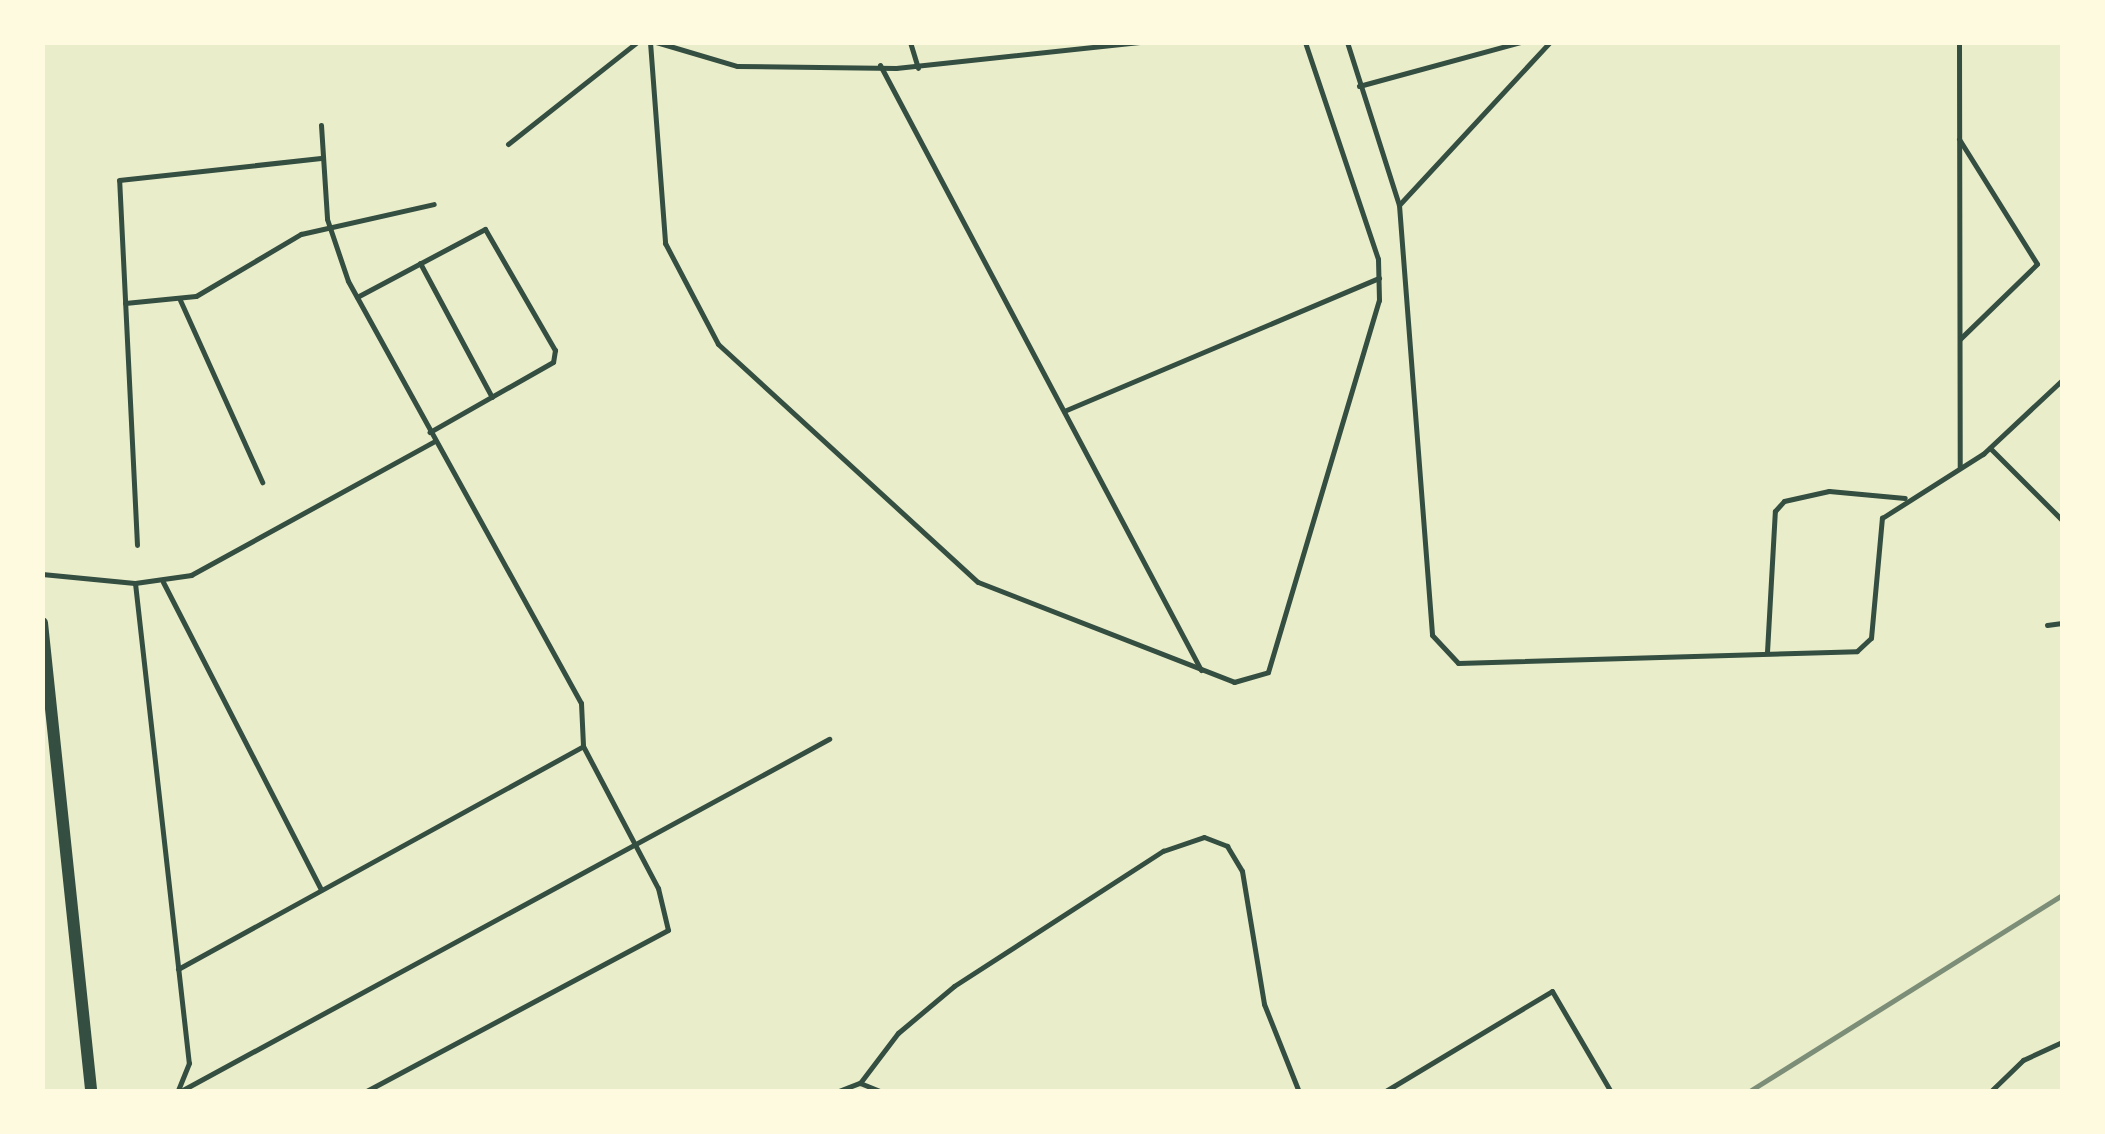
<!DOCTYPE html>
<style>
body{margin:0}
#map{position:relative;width:2105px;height:1134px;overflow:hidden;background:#e9edc9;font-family:"Source Sans 3",sans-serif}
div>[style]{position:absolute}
.service>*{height:5px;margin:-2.5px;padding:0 2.5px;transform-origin:2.5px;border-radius:2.5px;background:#344e41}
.tertiary>*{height:12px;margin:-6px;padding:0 6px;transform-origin:6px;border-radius:6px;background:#344e41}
.rail>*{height:5px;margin:-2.5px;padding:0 2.5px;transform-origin:2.5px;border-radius:2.5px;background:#7c8e77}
span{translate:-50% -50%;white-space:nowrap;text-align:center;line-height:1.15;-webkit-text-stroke:8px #fefae0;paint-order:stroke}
.frame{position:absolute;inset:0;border:45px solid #fefae0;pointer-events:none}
</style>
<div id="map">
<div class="service">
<i style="left:650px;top:42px;width:202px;rotate:85.7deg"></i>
<i style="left:665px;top:243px;width:114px;rotate:62.3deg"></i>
<i style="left:718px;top:344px;width:352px;rotate:42.5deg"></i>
<i style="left:978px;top:582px;width:275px;rotate:21.3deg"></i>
<i style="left:1234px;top:682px;width:35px;rotate:-16deg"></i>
<i style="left:1268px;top:672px;width:388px;rotate:-73.4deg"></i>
<i style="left:1379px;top:300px;width:41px;rotate:-91.4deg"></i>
<i style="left:1378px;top:259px;width:229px;rotate:-108.6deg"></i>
<i style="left:656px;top:42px;width:84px;rotate:16.5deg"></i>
<i style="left:737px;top:66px;width:159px;rotate:0.7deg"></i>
<i style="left:896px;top:68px;width:245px;rotate:-6.1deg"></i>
<i style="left:910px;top:42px;width:27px;rotate:73deg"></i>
<i style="left:1347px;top:42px;width:171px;rotate:72.3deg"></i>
<i style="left:1399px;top:205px;width:431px;rotate:85.6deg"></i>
<i style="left:1432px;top:635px;width:38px;rotate:47deg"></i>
<i style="left:1458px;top:663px;width:399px;rotate:-1.7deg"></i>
<i style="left:1857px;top:651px;width:19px;rotate:-43deg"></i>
<i style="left:1871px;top:638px;width:121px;rotate:-84.8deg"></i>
<i style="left:1882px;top:518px;width:120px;rotate:-32.4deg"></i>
<i style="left:1983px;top:454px;width:108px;rotate:-43.1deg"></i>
<i style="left:1959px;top:42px;width:425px;rotate:89.9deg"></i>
<i style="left:880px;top:65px;width:685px;rotate:62.05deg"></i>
<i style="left:1359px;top:86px;width:168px;rotate:-15.2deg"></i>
<i style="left:321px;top:125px;width:94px;rotate:86.3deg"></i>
<i style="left:327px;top:219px;width:65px;rotate:71.3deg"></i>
<i style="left:348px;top:281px;width:482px;rotate:61.1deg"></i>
<i style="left:581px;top:703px;width:43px;rotate:87.3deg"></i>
<i style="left:583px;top:746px;width:161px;rotate:62.2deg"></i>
<i style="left:658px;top:888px;width:43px;rotate:76.6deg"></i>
<i style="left:668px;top:930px;width:344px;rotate:151.9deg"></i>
<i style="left:1959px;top:139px;width:147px;rotate:58deg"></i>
<i style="left:2037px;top:264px;width:107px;rotate:135.8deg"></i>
<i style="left:508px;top:144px;width:164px;rotate:-38.3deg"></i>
<i style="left:1399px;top:205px;width:222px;rotate:-47.2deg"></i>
<i style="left:420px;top:263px;width:152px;rotate:61.8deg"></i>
<i style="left:357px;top:297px;width:145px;rotate:-28deg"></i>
<i style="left:485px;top:229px;width:140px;rotate:60deg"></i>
<i style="left:555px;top:350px;width:12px;rotate:99deg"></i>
<i style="left:553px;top:362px;width:142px;rotate:150.4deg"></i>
<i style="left:180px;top:300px;width:200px;rotate:65.7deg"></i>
<i style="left:125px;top:303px;width:71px;rotate:-5.6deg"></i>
<i style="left:196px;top:296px;width:122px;rotate:-30.6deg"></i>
<i style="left:301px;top:234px;width:136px;rotate:-12.7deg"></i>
<i style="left:1064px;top:411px;width:342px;rotate:-22.9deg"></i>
<i style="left:1990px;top:448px;width:102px;rotate:45deg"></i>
<i style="left:137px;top:545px;width:365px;rotate:-92.8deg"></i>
<i style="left:119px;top:180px;width:203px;rotate:-6.2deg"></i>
<i style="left:42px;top:574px;width:93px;rotate:5.5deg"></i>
<i style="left:135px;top:583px;width:57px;rotate:-8.1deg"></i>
<i style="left:191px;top:575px;width:278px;rotate:-28.8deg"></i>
<i style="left:163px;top:582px;width:346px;rotate:62.8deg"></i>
<i style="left:135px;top:583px;width:483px;rotate:83.6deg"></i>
<i style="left:189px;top:1063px;width:31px;rotate:112deg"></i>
<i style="left:2047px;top:625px;width:15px;rotate:-8deg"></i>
<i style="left:1767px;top:652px;width:141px;rotate:-86.8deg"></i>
<i style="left:1775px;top:511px;width:13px;rotate:-48deg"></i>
<i style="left:1784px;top:501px;width:46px;rotate:-12.5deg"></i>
<i style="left:1829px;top:491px;width:76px;rotate:5.3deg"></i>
<i style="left:178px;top:969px;width:462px;rotate:-28.8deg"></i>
<i style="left:860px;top:1083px;width:63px;rotate:-52.8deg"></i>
<i style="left:898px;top:1033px;width:73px;rotate:-40deg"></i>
<i style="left:954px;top:986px;width:249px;rotate:-32.9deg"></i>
<i style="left:1163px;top:851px;width:43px;rotate:-18.9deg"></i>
<i style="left:1204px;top:837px;width:25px;rotate:21deg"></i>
<i style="left:1227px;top:846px;width:29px;rotate:59deg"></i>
<i style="left:1242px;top:871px;width:135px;rotate:80.6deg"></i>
<i style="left:1264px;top:1004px;width:95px;rotate:68.3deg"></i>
<i style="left:179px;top:1092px;width:740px;rotate:-28.51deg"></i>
<i style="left:836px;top:1092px;width:26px;rotate:-21deg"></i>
<i style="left:860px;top:1083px;width:24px;rotate:22deg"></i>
<i style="left:1384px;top:1092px;width:196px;rotate:-31deg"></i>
<i style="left:1552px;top:991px;width:117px;rotate:59.7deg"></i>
<i style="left:1990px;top:1092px;width:46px;rotate:-44.1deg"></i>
<i style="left:2023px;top:1060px;width:43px;rotate:-24.8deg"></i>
</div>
<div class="tertiary">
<i style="left:42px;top:623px;width:472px;rotate:84deg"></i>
</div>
<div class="rail">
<i style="left:1748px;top:1092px;width:371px;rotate:-32.1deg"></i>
</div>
<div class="frame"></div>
</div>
